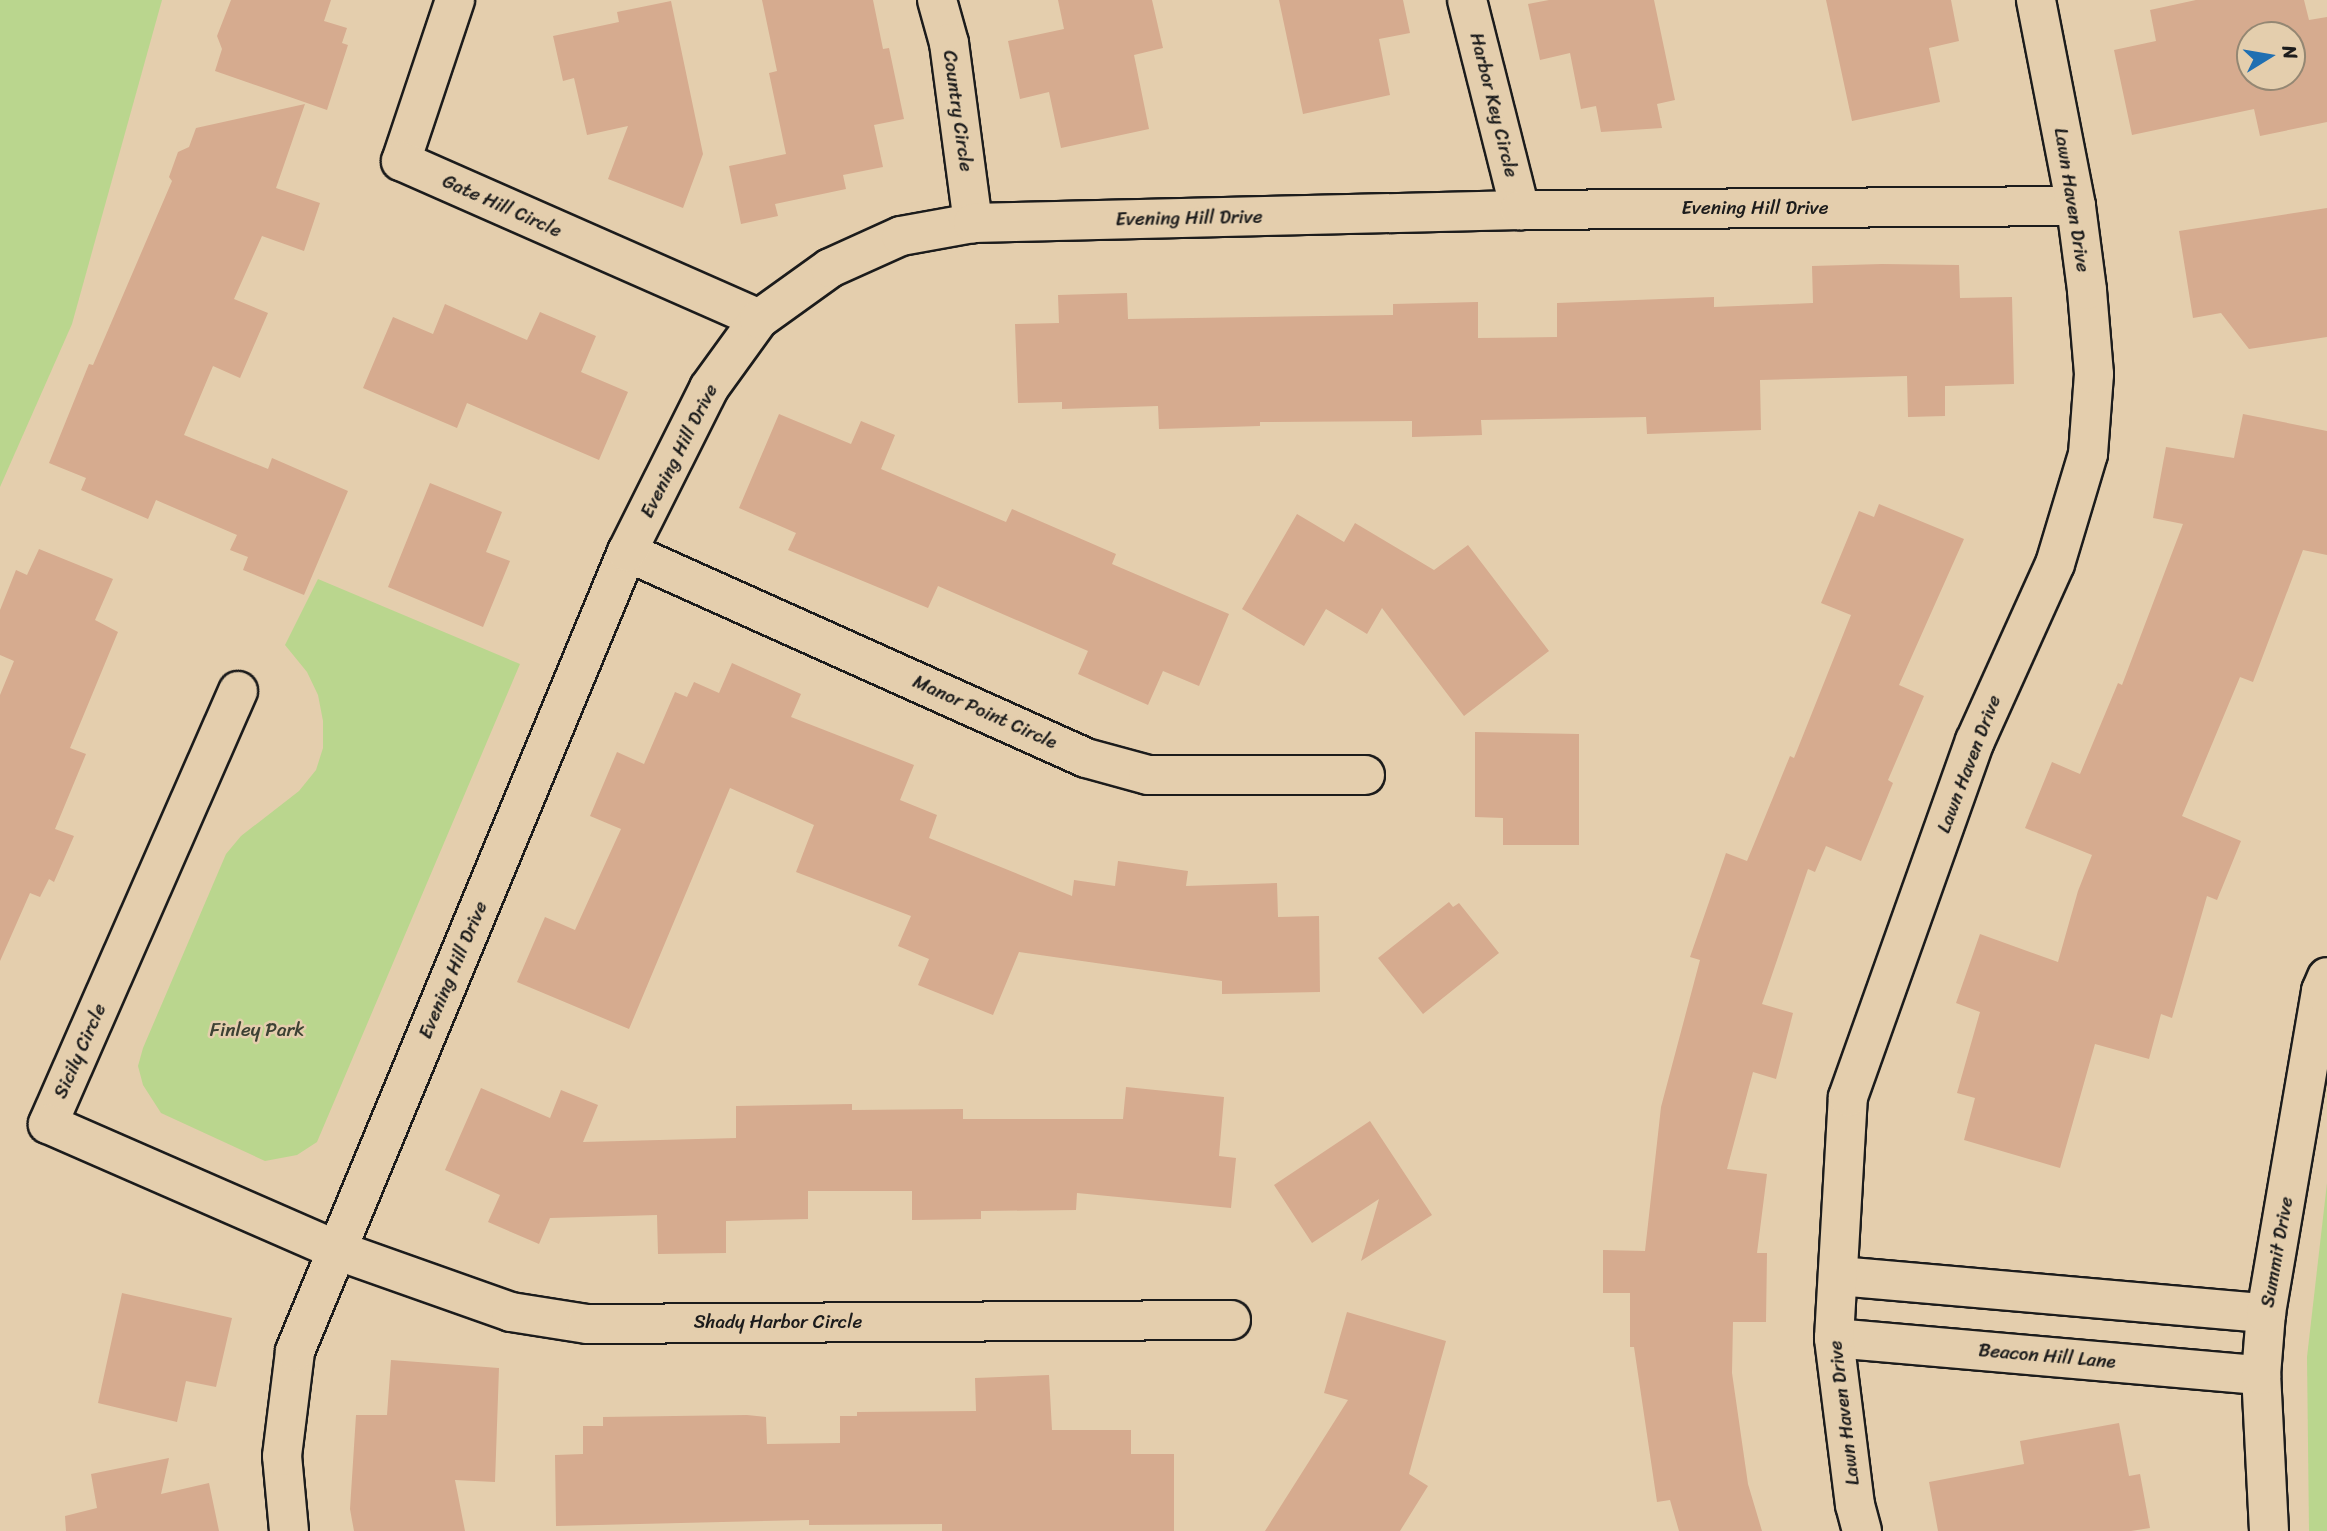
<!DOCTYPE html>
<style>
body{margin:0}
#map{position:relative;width:2327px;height:1531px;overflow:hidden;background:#e4cead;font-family:Sriracha,sans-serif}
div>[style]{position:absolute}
.green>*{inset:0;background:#bad68e}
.building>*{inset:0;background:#d6ab8f}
.roads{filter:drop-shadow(2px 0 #1c1c1c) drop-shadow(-2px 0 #1c1c1c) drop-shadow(0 2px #1c1c1c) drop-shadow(0 -2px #1c1c1c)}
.minor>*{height:38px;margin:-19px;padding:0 19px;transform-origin:19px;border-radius:19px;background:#e4cead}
span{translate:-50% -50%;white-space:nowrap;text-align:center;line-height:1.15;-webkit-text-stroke:5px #e4cead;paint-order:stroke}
.street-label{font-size:19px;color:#1c1c1c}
.park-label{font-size:19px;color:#3c4133}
.north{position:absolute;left:2236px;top:21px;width:70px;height:70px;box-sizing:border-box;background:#e4cead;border:2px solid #948773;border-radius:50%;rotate:79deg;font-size:19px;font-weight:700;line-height:28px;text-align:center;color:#1c1c1c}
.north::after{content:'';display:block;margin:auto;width:24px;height:32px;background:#1f6fb2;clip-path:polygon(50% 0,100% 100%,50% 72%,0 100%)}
</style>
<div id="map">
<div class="green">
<i style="clip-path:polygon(0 0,162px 0,72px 324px,0 487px)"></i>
<i style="clip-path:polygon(318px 579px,520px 664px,317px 1142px,297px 1155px,265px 1161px,161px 1113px,143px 1085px,138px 1066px,143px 1048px,226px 854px,241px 836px,299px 791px,316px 770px,323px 748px,323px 721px,318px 695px,307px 672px,285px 645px)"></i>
<i style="clip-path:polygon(2327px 1183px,2327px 1531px,2309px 1531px,2307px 1357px)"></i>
</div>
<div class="building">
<i style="clip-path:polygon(231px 0,331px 0,324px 21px,347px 28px,342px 43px,348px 45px,327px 110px,215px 71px,222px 49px,217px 36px)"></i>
<i style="clip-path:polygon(762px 0,873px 0,883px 49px,889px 48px,904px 119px,874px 125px,883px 167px,843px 175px,846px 189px,775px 204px,778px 216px,741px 224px,729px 166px,786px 154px,769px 73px,777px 71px)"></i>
<i style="clip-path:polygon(1058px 0,1152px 0,1163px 48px,1134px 55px,1149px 129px,1061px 148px,1049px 92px,1020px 99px,1008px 41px,1064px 29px)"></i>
<i style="clip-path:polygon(1279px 0,1403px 0,1410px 33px,1379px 39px,1390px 95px,1303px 114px)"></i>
<i style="clip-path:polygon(1549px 0,1654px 0,1675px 100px,1657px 104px,1662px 128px,1601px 132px,1596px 106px,1581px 109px,1570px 53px,1540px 60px,1528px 4px)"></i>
<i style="clip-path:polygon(1826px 0,1951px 0,1959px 41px,1929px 48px,1940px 102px,1852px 121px)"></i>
<i style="clip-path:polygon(evenodd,2196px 0,2304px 0,2309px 20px,2327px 17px,2327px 122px,2260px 136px,2254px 109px,2132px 135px,2114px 50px,2156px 41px,2150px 10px,2196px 0,2250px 35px,2292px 35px,2292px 77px,2250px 77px,2250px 35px)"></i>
<i style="clip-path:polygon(671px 1px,703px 154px,683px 208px,608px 179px,628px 126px,587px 135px,574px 78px,563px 81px,553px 36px,619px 22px,617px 12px)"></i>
<i style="clip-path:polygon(305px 104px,276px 188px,320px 203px,304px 251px,262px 236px,234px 299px,268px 313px,240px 378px,213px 366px,184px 435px,268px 469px,272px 458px,348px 491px,304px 595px,243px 570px,248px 557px,230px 550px,237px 535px,156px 500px,148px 519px,81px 490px,86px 478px,49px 463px,89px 364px,93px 365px,172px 181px,169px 177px,178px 152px,189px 147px,196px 128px)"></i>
<i style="clip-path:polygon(2327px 208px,2327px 337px,2249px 349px,2221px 313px,2193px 318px,2179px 231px)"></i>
<i style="clip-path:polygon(1882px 264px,1959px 265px,1960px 298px,2012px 297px,2014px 384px,1945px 386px,1945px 416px,1908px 417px,1907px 376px,1760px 380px,1761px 430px,1647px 434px,1646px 417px,1481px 420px,1482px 435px,1412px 437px,1412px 421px,1260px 422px,1260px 426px,1159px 429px,1158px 406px,1062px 409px,1062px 402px,1018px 403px,1015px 324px,1059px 323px,1058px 295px,1127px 293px,1128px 319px,1393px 315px,1393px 304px,1478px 302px,1478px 338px,1557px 337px,1557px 303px,1714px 297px,1714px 307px,1813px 303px,1812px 266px)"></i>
<i style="clip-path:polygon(445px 304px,527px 340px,540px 312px,596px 336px,581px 372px,628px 392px,599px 460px,467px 403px,457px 428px,363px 388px,393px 317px,433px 334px)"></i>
<i style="clip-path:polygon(779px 414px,851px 444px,861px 421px,895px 435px,881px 469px,1006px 522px,1012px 509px,1116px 554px,1112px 564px,1229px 614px,1199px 686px,1163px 671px,1148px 705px,1078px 674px,1088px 651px,938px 586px,928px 608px,788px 550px,796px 533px,739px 508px)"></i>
<i style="clip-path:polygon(2243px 414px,2327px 431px,2327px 555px,2303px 550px,2253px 682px,2240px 677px,2182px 816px,2241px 841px,2217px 900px,2207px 896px,2172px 1018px,2161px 1014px,2149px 1059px,2095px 1044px,2060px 1168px,1964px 1140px,1975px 1098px,1957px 1093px,1980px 1012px,1956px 1003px,1980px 934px,2058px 962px,2078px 891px,2092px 855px,2025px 828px,2052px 762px,2080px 774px,2118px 683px,2122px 685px,2183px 524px,2153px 518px,2166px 447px,2234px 458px)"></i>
<i style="clip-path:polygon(430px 483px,502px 512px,486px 552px,510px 561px,483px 627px,388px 587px)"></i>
<i style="clip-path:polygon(1879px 504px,1964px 539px,1899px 685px,1924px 696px,1888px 780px,1893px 783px,1861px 861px,1826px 846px,1815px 872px,1808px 869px,1762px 1004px,1793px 1013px,1776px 1079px,1753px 1072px,1727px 1169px,1767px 1174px,1757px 1253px,1767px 1253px,1766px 1322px,1733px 1322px,1732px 1373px,1748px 1484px,1762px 1531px,1679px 1531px,1670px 1500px,1657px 1502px,1634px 1347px,1630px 1347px,1630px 1293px,1603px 1293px,1603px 1250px,1645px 1251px,1661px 1107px,1700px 960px,1690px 957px,1726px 853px,1747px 861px,1790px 756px,1794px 758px,1851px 615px,1821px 603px,1859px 511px,1874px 517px)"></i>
<i style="clip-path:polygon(1297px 514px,1344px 542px,1355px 523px,1434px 570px,1468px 545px,1549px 651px,1464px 716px,1382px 608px,1367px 634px,1326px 609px,1304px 646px,1242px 609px)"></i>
<i style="clip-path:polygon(39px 549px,113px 579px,95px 620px,118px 632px,70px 748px,86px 754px,55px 829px,74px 836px,54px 882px,49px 879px,40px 897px,30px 893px,0 961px,0 695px,14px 661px,0 655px,0 610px,16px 570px,27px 575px)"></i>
<i style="clip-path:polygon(732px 663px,801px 694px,791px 717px,914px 765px,900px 800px,937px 815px,929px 838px,1072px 896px,1074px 880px,1115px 886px,1118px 861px,1188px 871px,1186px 886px,1277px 883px,1278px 917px,1319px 916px,1320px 992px,1222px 994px,1222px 981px,1019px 952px,993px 1015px,918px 985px,929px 959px,898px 946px,911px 916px,796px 872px,814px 825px,730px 788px,629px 1029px,517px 982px,545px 917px,575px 930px,621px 829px,590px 816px,617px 752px,644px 764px,675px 692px,687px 697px,694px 682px,719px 693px)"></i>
<i style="clip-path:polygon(1475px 732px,1579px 734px,1579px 845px,1503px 845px,1503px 818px,1475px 817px)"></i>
<i style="clip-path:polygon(1449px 902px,1453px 907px,1459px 903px,1499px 953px,1423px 1014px,1378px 958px)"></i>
<i style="clip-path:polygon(1126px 1087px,1224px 1097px,1219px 1156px,1236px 1158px,1231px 1208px,1077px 1193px,1076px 1210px,981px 1211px,981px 1219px,912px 1220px,912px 1191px,808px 1191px,808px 1219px,726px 1221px,726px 1253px,658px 1254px,657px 1215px,550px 1218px,539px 1244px,488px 1222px,500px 1195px,445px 1170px,481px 1088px,550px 1118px,561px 1090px,598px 1105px,583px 1142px,736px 1138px,736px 1106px,852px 1104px,852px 1110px,963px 1109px,963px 1119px,1123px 1119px)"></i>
<i style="clip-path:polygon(1370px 1121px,1432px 1215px,1361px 1261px,1379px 1199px,1312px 1243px,1274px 1185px)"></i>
<i style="clip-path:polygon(122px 1293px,232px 1318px,216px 1387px,186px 1381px,177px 1422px,98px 1403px)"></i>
<i style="clip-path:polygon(1347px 1312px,1446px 1341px,1409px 1474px,1428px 1486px,1400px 1531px,1265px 1531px,1348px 1400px,1324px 1393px)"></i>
<i style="clip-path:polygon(391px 1360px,499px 1368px,495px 1482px,455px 1480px,465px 1531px,354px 1531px,350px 1509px,356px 1415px,387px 1415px)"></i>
<i style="clip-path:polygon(1049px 1375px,1052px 1430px,1131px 1430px,1131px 1454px,1174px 1454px,1174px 1531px,942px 1531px,942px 1524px,809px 1525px,809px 1520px,556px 1526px,555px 1455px,583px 1454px,583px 1426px,603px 1426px,603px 1417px,747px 1415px,766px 1417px,767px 1444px,840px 1443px,840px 1416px,857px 1416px,857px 1412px,976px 1411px,975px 1378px)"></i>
<i style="clip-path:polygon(2119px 1423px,2129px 1476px,2140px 1474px,2150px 1528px,2131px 1531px,1938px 1531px,1929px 1482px,2024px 1464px,2020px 1441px)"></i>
<i style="clip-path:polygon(169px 1458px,161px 1494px,209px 1483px,219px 1531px,66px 1531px,65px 1516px,97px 1508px,91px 1474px)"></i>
</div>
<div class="roads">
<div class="minor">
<i style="left:455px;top:0;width:170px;rotate:108.5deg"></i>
<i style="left:401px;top:161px;width:391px;rotate:23.8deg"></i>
<i style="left:937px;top:0;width:45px;rotate:74.4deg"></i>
<i style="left:949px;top:43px;width:182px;rotate:82.4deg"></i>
<i style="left:1467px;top:0;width:217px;rotate:75.8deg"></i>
<i style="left:627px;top:552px;width:503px;rotate:24.17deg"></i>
<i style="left:1086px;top:758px;width:64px;rotate:15.3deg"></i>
<i style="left:1148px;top:775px;width:217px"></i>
<i style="left:238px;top:691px;width:473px;rotate:113.7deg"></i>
<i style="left:48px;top:1124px;width:314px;rotate:23.6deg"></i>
<i style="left:336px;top:1250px;width:186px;rotate:19.5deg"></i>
<i style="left:511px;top:1312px;width:77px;rotate:9deg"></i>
<i style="left:587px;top:1324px;width:644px;rotate:-0.36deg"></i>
<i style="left:1839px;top:1276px;width:429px;rotate:5deg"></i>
<i style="left:1834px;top:1338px;width:429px;rotate:5deg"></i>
<i style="left:289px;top:1531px;width:75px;rotate:-95.3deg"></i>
<i style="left:282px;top:1456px;width:106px;rotate:-82.9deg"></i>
<i style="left:295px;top:1351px;width:865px;rotate:-67.44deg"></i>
<i style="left:627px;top:552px;width:183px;rotate:-63.4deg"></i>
<i style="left:709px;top:388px;width:85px;rotate:-54.1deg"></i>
<i style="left:759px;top:319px;width:87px;rotate:-35.7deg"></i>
<i style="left:830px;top:268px;width:78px;rotate:-24.3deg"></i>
<i style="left:901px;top:236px;width:73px;rotate:-10.2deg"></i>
<i style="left:973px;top:223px;width:547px;rotate:-1.36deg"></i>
<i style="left:1520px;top:210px;width:556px;rotate:-0.41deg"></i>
<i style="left:1862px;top:1531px;width:27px;rotate:-105deg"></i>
<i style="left:1855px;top:1505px;width:168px;rotate:-97.2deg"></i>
<i style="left:1834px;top:1338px;width:241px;rotate:-86.7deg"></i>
<i style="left:1848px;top:1097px;width:378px;rotate:-70.4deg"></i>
<i style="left:1975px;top:741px;width:194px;rotate:-65.7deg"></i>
<i style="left:2055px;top:564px;width:115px;rotate:-73.3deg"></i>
<i style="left:2088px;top:454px;width:80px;rotate:-85.7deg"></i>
<i style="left:2094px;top:374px;width:84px;rotate:-94.8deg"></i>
<i style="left:2087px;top:290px;width:85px;rotate:-97.5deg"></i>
<i style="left:2076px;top:206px;width:210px;rotate:-101deg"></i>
<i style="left:2269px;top:1531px;width:156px;rotate:-92.9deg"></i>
<i style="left:2261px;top:1375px;width:62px;rotate:-85.4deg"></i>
<i style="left:2266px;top:1313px;width:327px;rotate:-80.3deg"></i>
<i style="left:2321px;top:991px;width:15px;rotate:-67deg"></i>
</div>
</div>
<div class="street-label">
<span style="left:1494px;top:105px;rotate:76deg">Harbor Key Circle</span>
<span style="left:958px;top:111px;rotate:82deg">Country Circle</span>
<span style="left:2072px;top:200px;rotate:81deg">Lawn Haven Drive</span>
<span style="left:502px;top:206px;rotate:24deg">Gate Hill Circle</span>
<span style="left:1755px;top:208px">Evening Hill Drive</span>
<span style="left:1189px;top:218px;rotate:-1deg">Evening Hill Drive</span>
<span style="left:679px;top:451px;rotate:-63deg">Evening Hill Drive</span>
<span style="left:985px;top:712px;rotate:24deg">Manor Point Circle</span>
<span style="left:1969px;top:764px;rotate:-69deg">Lawn Haven Drive</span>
<span style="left:453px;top:970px;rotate:-67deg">Evening Hill Drive</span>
<span style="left:80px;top:1051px;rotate:-66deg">Sicily Circle</span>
<span style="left:2277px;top:1252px;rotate:-80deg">Summit Drive</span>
<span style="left:778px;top:1322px">Shady Harbor Circle</span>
<span style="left:2047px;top:1356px;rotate:5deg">Beacon Hill Lane</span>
<span style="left:1844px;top:1413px;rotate:-97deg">Lawn Haven Drive</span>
</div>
<div class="park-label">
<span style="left:257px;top:1030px">Finley Park</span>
</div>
<div class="north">N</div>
</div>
